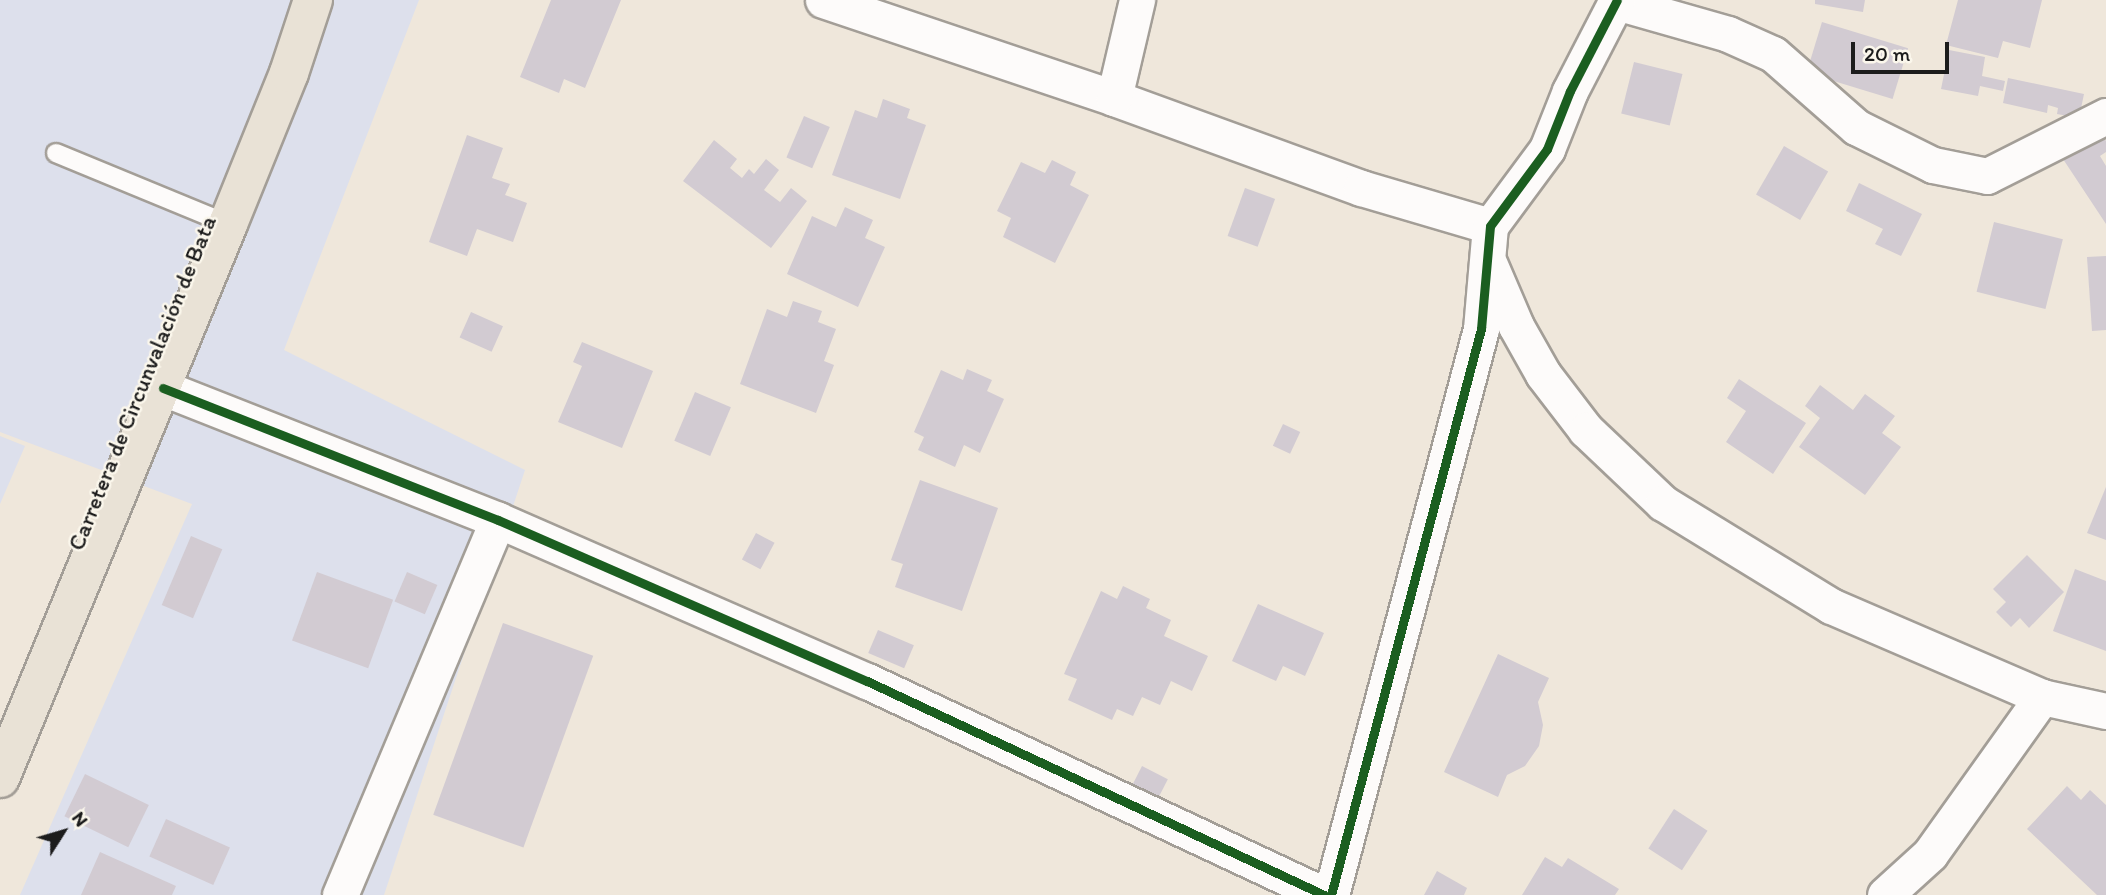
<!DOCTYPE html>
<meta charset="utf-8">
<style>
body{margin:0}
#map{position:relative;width:2106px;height:895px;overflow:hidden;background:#efe7db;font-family:Itim,sans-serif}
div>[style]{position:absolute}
.built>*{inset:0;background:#dde0ec}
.building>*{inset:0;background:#d2cbd2;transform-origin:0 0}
.roads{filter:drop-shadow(2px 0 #a39e97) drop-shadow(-2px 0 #a39e97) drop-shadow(0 2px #a39e97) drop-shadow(0 -2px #a39e97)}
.lane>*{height:18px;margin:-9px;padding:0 9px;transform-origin:9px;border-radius:9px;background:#fdfbfa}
.street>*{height:35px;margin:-17.5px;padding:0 17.5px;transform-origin:17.5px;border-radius:17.5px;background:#fdfbfa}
.primary>*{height:38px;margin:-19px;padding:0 19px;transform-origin:19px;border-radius:19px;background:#e9e2d6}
.cycleway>*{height:9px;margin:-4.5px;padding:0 4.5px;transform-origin:4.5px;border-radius:4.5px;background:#1b5e20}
span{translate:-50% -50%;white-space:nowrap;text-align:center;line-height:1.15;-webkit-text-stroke:5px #fbf7ec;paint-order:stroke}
.street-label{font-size:23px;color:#1c1c1c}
.north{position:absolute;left:28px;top:797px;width:70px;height:70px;-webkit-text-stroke:5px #fbf7ec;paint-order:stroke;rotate:53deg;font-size:19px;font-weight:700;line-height:28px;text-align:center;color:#1c1c1c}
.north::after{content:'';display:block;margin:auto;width:24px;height:32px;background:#1c1c1c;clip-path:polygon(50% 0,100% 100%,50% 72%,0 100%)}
.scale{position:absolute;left:1851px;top:42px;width:98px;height:32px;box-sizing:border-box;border:4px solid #1c1c1c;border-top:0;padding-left:9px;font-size:21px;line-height:24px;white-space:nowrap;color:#1c1c1c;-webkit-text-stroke:5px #fbf7ec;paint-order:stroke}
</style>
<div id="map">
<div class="built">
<i style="clip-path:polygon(0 0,419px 0,284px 350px,525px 470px,384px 895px,20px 895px,192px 504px,0 432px)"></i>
<i style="clip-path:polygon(0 436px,25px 446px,0 504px)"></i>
</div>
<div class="building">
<i style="clip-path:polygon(551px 0,621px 0,585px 88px,564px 79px,559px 93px,520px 77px)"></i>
<i style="clip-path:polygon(1815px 0,1865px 0,1863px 12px,1815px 4px)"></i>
<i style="clip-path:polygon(1958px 0,2042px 0,2030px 48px,2003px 41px,1998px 58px,1946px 45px)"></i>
<i style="left:1822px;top:22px;width:90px;height:53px;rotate:17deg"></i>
<i style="clip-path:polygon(1949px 50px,1985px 57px,1982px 76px,2005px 81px,2003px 91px,1980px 86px,1978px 96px,1941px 89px)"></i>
<i style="left:1634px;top:62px;width:50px;height:53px;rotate:14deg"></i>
<i style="clip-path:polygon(2008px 78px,2084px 94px,2079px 118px,2057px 114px,2058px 108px,2048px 105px,2047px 113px,2003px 103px)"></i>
<i style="clip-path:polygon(883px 99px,910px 109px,907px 118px,926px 125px,900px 199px,832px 175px,855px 110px,877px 118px)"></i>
<i style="left:804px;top:116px;width:28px;height:45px;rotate:23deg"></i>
<i style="clip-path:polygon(2101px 134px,2106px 141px,2106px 152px,2100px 156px,2106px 166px,2106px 224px,2063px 159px)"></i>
<i style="clip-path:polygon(467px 135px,503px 148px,492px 178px,510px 184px,505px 195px,527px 203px,513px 242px,477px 229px,467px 256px,429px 242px)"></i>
<i style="clip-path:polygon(714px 140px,737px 159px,730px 168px,742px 178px,749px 169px,754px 174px,766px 159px,779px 170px,764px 190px,780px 202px,791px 188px,807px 201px,771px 248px,683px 181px)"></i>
<i style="left:1784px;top:146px;width:51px;height:56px;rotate:30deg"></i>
<i style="clip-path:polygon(1052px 160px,1076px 172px,1070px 185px,1089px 195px,1055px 263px,1003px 237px,1011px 218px,997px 211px,1021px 162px,1045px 173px)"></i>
<i style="clip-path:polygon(1859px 183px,1922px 214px,1901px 256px,1875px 244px,1883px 229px,1846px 211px)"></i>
<i style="left:1245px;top:188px;width:32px;height:51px;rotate:20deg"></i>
<i style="clip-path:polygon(845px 207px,873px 220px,865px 238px,885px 247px,858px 307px,787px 274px,812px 216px,836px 227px)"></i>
<i style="left:1994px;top:222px;width:71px;height:72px;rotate:14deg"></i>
<i style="clip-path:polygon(2106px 256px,2106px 330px,2092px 331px,2087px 257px)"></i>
<i style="clip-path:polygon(793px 301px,822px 311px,818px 322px,836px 329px,824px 361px,834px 365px,816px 413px,740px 384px,767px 309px,787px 317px)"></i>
<i style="left:471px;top:312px;width:35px;height:28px;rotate:24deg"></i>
<i style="clip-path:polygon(582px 342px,653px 371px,622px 448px,558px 422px,582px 366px,573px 362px)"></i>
<i style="clip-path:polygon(967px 369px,992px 380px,987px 391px,1004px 399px,980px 453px,964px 445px,955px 467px,918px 450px,924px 437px,914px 432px,941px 370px,963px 380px)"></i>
<i style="clip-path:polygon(1739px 379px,1806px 423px,1773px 474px,1726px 442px,1746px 411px,1727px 398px)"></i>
<i style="clip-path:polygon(1820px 385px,1853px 410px,1865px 394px,1895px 416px,1882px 433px,1901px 447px,1865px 495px,1799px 447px,1820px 418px,1805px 406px)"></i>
<i style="left:695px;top:392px;width:39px;height:53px;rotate:23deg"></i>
<i style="left:1283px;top:424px;width:19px;height:24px;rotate:25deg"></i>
<i style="clip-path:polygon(920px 480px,998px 508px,962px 611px,895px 587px,903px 564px,891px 560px)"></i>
<i style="clip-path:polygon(2106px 487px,2106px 540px,2087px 533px)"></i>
<i style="left:756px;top:533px;width:21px;height:30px;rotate:28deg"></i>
<i style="left:191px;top:536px;width:34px;height:75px;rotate:23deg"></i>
<i style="clip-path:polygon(2027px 555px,2064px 592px,2029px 628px,2020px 618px,2011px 627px,1996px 612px,2006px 602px,1993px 589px)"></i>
<i style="clip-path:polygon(2075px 569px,2106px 581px,2106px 651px,2053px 631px)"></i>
<i style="left:317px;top:572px;width:81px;height:73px;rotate:20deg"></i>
<i style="left:407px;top:572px;width:33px;height:32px;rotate:23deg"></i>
<i style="clip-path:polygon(1123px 586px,1150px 599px,1146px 608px,1171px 620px,1164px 636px,1208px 656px,1192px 691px,1171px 681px,1160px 705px,1142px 697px,1133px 716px,1117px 709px,1112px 720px,1068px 700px,1077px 679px,1064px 674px,1101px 591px,1117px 599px)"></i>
<i style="clip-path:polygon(1258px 604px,1324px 633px,1305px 676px,1283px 666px,1276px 681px,1232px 661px)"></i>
<i style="left:503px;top:623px;width:96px;height:204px;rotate:20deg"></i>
<i style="left:878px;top:630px;width:39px;height:25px;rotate:23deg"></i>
<i style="clip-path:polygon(1498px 654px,1549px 678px,1538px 702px,1543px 725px,1539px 746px,1525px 766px,1507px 775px,1498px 797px,1444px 772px)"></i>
<i style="left:1142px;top:766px;width:29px;height:24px;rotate:27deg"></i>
<i style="left:85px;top:774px;width:71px;height:47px;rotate:26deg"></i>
<i style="clip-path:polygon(2067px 786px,2081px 800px,2090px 790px,2106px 805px,2106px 895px,2097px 895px,2027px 829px)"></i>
<i style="left:1674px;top:809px;width:40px;height:47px;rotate:33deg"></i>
<i style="left:166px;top:819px;width:70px;height:41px;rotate:24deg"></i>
<i style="clip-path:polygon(100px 852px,176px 886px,172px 895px,81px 895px)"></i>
<i style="clip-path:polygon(1545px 857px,1562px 867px,1568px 858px,1619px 889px,1615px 895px,1522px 895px)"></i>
<i style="clip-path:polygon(1437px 871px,1467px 888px,1464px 895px,1424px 895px)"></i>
</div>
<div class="roads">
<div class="lane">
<i style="left:56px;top:153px;width:186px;rotate:22.4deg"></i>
</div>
<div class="street">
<i style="left:823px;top:0;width:307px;rotate:18.6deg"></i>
<i style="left:1114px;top:98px;width:263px;rotate:20deg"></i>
<i style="left:1361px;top:188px;width:134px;rotate:16.4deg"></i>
<i style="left:1616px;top:2px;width:116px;rotate:15.9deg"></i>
<i style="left:1728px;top:34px;width:49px;rotate:24deg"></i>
<i style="left:1773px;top:54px;width:111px;rotate:41.3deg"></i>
<i style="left:1856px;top:127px;width:86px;rotate:26.3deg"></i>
<i style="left:1933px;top:165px;width:55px;rotate:11.5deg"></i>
<i style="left:1987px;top:176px;width:133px;rotate:-26.8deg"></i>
<i style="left:1114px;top:98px;width:101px;rotate:-76.8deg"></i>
<i style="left:1490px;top:265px;width:66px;rotate:66.9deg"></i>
<i style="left:1516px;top:326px;width:55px;rotate:60.6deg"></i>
<i style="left:1543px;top:374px;width:71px;rotate:52.5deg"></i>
<i style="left:1586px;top:430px;width:106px;rotate:43.5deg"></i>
<i style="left:1663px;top:503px;width:197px;rotate:31.5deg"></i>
<i style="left:1831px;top:606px;width:230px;rotate:23.3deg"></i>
<i style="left:2042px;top:697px;width:66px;rotate:12.3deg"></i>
<i style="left:163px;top:388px;width:360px;rotate:21.5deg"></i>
<i style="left:498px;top:520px;width:403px;rotate:23.6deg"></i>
<i style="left:867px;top:681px;width:505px;rotate:25.09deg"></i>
<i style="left:340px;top:895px;width:407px;rotate:-67.2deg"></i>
<i style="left:1331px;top:895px;width:586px;rotate:-75.16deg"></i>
<i style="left:1481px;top:329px;width:103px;rotate:-85deg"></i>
<i style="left:1490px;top:226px;width:96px;rotate:-53.5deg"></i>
<i style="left:1547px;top:149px;width:62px;rotate:-68.4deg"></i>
<i style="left:1570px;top:91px;width:102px;rotate:-62.7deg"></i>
<i style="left:1885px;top:895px;width:61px;rotate:-42.3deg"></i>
<i style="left:1930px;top:854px;width:193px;rotate:-54.5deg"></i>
</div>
<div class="primary">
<i style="left:0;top:778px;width:599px;rotate:-67.63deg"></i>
<i style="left:228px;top:224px;width:163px;rotate:-68deg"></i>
<i style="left:289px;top:73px;width:77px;rotate:-71.8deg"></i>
</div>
</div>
<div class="cycleway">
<i style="left:163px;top:388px;width:360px;rotate:21.5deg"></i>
<i style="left:498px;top:520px;width:403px;rotate:23.6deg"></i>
<i style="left:867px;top:681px;width:505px;rotate:25.09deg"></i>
<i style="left:1331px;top:895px;width:586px;rotate:-75.16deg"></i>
<i style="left:1481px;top:329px;width:103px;rotate:-85deg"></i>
<i style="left:1490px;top:226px;width:96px;rotate:-53.5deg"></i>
<i style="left:1547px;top:149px;width:62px;rotate:-68.4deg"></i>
<i style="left:1570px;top:91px;width:102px;rotate:-62.7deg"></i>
</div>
<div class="street-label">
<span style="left:142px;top:383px;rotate:-68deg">Carretera de Circunvalación de Bata</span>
</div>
<div class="north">N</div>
<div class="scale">20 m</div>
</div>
